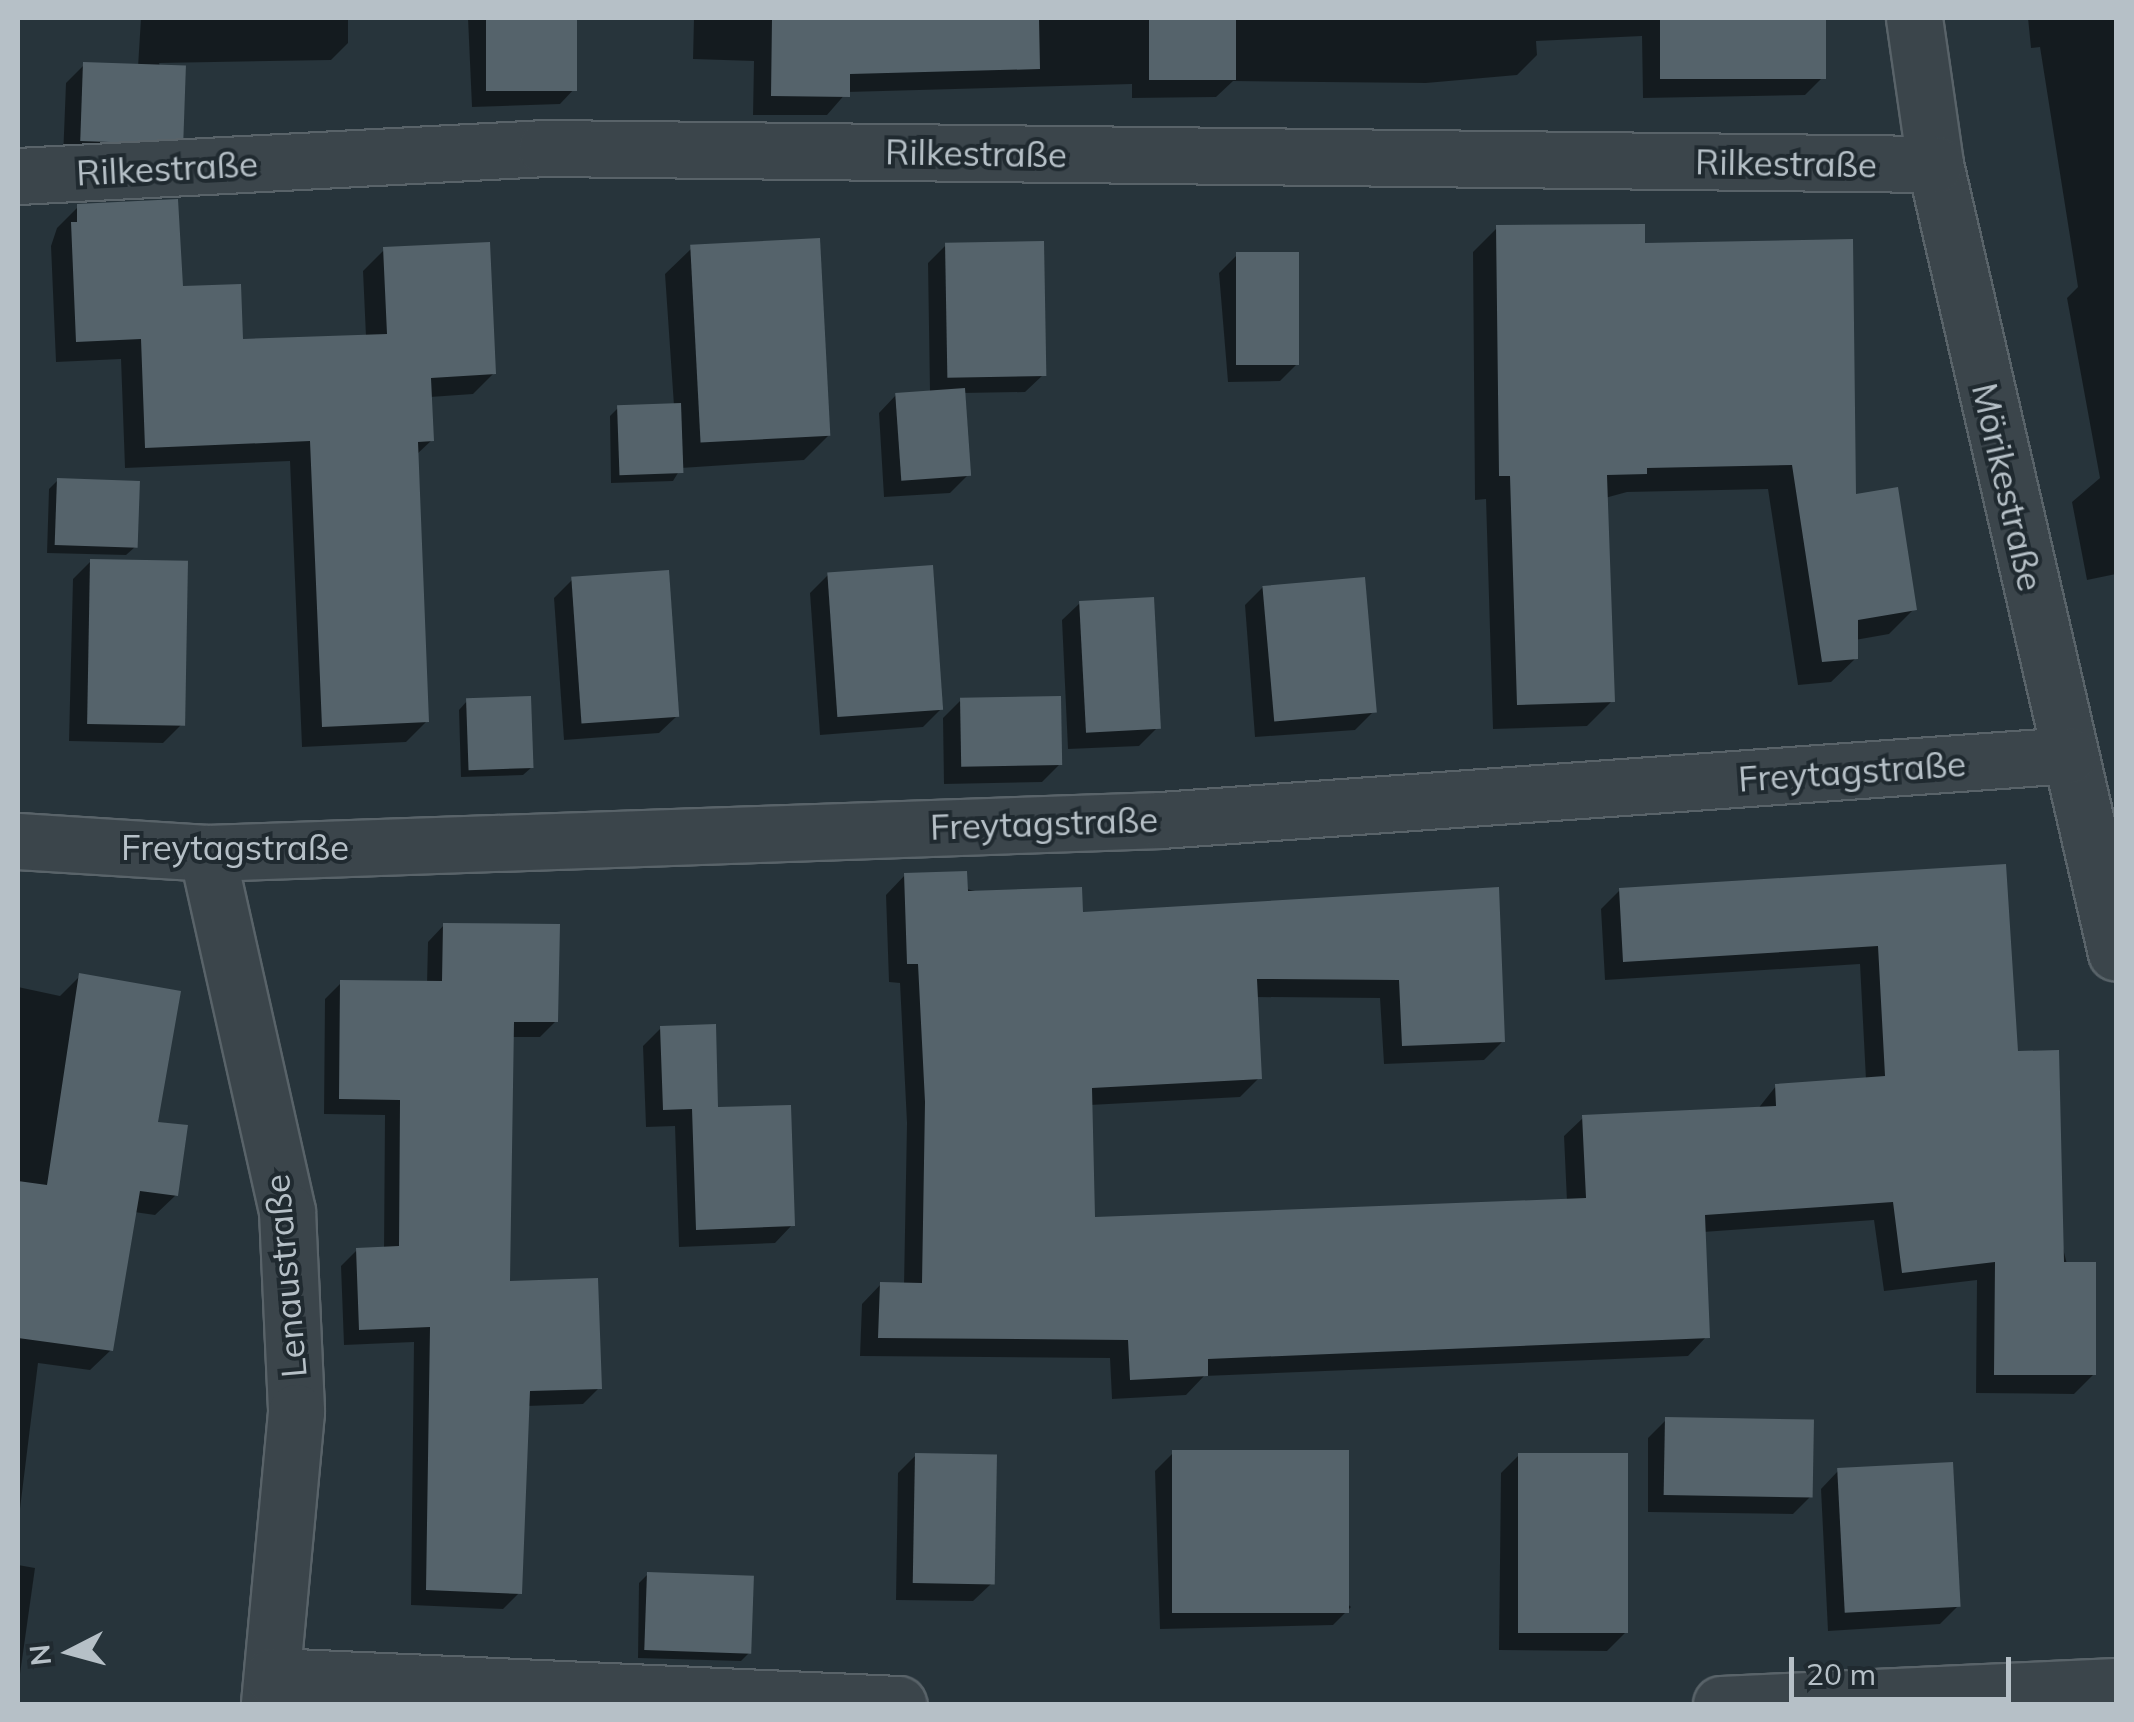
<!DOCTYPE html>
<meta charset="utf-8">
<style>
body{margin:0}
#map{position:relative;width:2134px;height:1722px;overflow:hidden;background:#27343b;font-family:Mulish,sans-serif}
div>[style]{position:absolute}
.shadow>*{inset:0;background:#0007}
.building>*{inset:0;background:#55636b;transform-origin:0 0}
.roads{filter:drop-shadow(2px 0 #596369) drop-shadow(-2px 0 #596369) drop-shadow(0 2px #596369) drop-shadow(0 -2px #596369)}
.minor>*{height:55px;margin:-27.5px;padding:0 27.5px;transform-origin:27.5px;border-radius:27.5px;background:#3b454b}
span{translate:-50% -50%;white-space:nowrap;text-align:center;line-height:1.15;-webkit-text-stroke:8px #202a30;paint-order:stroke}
.street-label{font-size:35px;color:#b6c0c7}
.frame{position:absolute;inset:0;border:20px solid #b6c0c7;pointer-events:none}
.north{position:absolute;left:20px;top:1602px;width:100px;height:100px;-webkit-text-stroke:8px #202a30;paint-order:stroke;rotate:264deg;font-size:28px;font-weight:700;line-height:40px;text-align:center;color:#b6c0c7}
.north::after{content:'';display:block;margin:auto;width:35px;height:45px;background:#b6c0c7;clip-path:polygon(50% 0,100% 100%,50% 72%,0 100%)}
.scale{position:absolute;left:1789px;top:1657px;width:222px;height:45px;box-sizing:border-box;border:5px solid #b6c0c7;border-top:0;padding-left:12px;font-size:30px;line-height:35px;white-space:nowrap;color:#b6c0c7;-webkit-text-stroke:8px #202a30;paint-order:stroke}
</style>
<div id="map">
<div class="shadow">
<i style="clip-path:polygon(141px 18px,348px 18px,348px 43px,331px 60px,159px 63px,181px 135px,163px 153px,63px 158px,66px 83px,84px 65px,138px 67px)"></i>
<i style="clip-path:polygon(468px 18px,575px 18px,577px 86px,560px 104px,472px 107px)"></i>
<i style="clip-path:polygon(694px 18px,1823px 18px,1825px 75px,1805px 95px,1643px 98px,1642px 36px,1536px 41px,1537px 55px,1517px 75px,1426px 83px,1233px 81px,1216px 97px,1132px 98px,1132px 84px,847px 92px,827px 115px,753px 115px,754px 61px,693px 59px)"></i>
<i style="clip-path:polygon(2028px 18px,2116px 18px,2116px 574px,2087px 580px,2072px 502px,2100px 478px,2067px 298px,2078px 287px,2040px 47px,2031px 48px)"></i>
<i style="clip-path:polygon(78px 207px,240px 341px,366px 337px,363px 271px,384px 250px,494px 373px,473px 394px,430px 397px,432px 440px,416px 455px,427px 721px,406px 742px,302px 747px,290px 461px,125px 468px,121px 359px,56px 362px,51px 246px,57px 228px)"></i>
<i style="clip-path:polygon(1497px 228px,1642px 246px,1854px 496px,1914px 609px,1889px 634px,1855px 640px,1856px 658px,1831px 682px,1798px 685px,1768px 489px,1627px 492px,1605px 498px,1612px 701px,1587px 726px,1493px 729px,1486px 499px,1475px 500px,1473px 252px)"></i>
<i style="clip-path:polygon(946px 245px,1043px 375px,1025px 392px,963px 393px,968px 475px,950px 493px,884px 497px,879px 413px,896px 395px,930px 393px,928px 263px)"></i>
<i style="clip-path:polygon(691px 249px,829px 435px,804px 460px,681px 468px,673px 481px,611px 483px,610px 416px,618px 408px,674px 406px,665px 274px)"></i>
<i style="clip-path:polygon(1237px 255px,1298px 363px,1280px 381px,1228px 382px,1219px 273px)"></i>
<i style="clip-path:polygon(58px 480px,135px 547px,126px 555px,47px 553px,49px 489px)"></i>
<i style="clip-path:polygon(91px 561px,181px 725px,163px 743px,69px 741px,73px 579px)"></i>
<i style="clip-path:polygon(828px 575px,941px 709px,923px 727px,820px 735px,810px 593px)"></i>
<i style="clip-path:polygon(572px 580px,677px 716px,659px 733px,564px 740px,554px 598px)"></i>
<i style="clip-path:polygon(1263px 587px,1373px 712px,1355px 730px,1255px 737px,1245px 605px)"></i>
<i style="clip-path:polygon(1080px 603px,1157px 728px,1139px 746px,1068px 749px,1062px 620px)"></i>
<i style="clip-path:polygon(961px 700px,1060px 764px,1042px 782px,944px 784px,943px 718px)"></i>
<i style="clip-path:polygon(467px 701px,532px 767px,523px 775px,461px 777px,459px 710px)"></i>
<i style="clip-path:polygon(2004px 867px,2015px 1053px,2094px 1374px,2074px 1394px,1976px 1393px,1977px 1280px,1884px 1291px,1874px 1220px,1703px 1232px,1707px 1336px,1688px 1356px,1204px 1376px,1186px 1395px,1112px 1399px,1110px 1358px,860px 1356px,862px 1304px,881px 1284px,904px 1285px,907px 1123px,900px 983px,889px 982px,886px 895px,905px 875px,1081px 915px,1497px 890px,1503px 1041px,1484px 1060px,1384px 1064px,1380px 998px,1255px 997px,1259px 1078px,1240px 1097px,1090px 1105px,1092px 1219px,1567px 1202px,1564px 1136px,1584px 1117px,1757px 1110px,1776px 1086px,1866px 1080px,1860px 964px,1605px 980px,1601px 909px,1620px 890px)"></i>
<i style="clip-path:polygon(444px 925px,556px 1021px,540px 1037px,512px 1037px,507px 1284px,599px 1388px,583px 1404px,527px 1406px,519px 1593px,503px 1609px,411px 1605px,414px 1342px,344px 1345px,341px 1266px,357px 1250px,384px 1249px,385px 1115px,324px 1114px,325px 999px,341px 983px,427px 984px,428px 942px)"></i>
<i style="clip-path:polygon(80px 976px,155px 1124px,176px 1195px,155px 1215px,134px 1212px,111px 1350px,90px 1370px,38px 1363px,18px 1525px,18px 987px,60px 996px)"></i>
<i style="clip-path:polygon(661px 1028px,792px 1225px,775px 1243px,679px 1247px,675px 1126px,646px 1127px,643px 1046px)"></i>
<i style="clip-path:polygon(1666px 1420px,1811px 1496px,1793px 1514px,1648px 1512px,1648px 1438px)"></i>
<i style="clip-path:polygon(1173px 1453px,1351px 1607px,1333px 1625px,1160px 1629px,1155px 1471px)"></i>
<i style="clip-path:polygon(916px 1455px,991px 1584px,973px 1601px,896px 1600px,898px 1473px)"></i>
<i style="clip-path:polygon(1519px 1455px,1625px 1633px,1607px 1651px,1499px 1650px,1501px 1473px)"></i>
<i style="clip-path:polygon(1838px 1471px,1958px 1606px,1940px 1624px,1828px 1631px,1821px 1489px)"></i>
<i style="clip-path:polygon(18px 1565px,35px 1568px,18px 1688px)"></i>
<i style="clip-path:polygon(648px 1574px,750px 1652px,741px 1661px,638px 1658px,639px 1583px)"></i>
</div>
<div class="building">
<i style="left:486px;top:18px;width:91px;height:73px"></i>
<i style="clip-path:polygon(772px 18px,1039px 18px,1040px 69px,850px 74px,850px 97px,771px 96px)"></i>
<i style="left:1149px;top:18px;width:87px;height:62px"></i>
<i style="left:1660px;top:18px;width:166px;height:61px"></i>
<i style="left:83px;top:62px;width:103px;height:79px;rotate:2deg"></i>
<i style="clip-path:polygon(178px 199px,183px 286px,241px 284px,243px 339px,387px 334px,383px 247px,490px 242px,496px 374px,431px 378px,434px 441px,418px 442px,429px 722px,322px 727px,310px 441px,145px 448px,141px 339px,76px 342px,71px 222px,77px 222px,77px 204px)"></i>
<i style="clip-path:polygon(1645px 224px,1645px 243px,1853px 239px,1856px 494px,1898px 487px,1917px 610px,1858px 620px,1858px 659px,1822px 662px,1792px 465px,1647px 468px,1647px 474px,1607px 475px,1615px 702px,1517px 705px,1510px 476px,1499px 476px,1496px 225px)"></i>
<i style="left:820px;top:238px;width:198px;height:130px;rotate:87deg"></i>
<i style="left:1044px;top:241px;width:135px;height:99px;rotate:89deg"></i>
<i style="left:1236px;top:252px;width:63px;height:113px"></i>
<i style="left:965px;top:388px;width:88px;height:70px;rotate:86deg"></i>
<i style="left:681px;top:403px;width:70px;height:64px;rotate:88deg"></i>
<i style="left:57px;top:478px;width:83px;height:67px;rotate:2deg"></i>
<i style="left:90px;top:559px;width:98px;height:165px;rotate:1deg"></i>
<i style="left:933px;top:565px;width:145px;height:106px;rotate:86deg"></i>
<i style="left:669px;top:570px;width:147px;height:98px;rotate:86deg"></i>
<i style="left:1365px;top:577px;width:136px;height:103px;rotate:85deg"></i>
<i style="left:1154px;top:597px;width:132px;height:75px;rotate:87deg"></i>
<i style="left:531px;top:696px;width:72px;height:65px;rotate:88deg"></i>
<i style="left:1061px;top:696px;width:69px;height:101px;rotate:89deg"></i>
<i style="clip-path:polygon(2006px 864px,2018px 1051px,2059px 1050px,2064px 1262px,2096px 1262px,2096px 1375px,1994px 1375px,1995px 1262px,1902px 1273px,1893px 1202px,1705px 1215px,1710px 1338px,1208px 1359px,1208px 1376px,1130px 1380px,1128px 1340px,878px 1338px,880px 1282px,922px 1283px,925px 1102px,918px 964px,907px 964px,904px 873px,967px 871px,968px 891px,1082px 887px,1083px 912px,1499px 887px,1505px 1042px,1402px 1046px,1399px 980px,1257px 979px,1262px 1079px,1092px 1088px,1095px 1217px,1586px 1198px,1582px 1115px,1776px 1106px,1775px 1084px,1885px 1076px,1878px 946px,1623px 962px,1619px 888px)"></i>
<i style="clip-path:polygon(443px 923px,560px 924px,558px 1022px,514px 1022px,510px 1281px,598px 1278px,602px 1389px,530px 1391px,522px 1594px,426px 1590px,430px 1327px,359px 1330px,356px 1248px,399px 1246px,400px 1100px,339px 1099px,340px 980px,442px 981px)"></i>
<i style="clip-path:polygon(79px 973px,181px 991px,158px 1122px,188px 1125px,178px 1196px,140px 1191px,113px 1351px,18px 1338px,18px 1181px,47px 1185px)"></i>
<i style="clip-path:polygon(716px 1024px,718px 1107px,791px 1105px,795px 1226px,696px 1230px,692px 1109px,663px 1110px,660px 1026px)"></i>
<i style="left:1665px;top:1417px;width:149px;height:78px;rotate:1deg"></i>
<i style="left:1172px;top:1450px;width:177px;height:163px"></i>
<i style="left:915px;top:1453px;width:82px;height:130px;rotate:1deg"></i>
<i style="left:1518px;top:1453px;width:110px;height:180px"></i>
<i style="left:1953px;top:1462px;width:145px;height:116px;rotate:87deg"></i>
<i style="left:647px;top:1572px;width:107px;height:78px;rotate:2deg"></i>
</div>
<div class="roads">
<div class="minor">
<i style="left:1914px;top:18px;width:148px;rotate:81.8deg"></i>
<i style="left:1935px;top:164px;width:809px;rotate:77.08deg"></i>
<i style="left:18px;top:176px;width:529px;rotate:-3.04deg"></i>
<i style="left:546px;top:148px;width:1389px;rotate:0.66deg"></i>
<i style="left:18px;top:841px;width:189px;rotate:3.6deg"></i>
<i style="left:207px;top:853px;width:955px;rotate:-1.98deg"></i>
<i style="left:1161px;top:820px;width:910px;rotate:-4.09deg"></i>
<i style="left:207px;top:853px;width:367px;rotate:77.4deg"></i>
<i style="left:287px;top:1211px;width:201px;rotate:87.4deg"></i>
<i style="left:296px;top:1412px;width:293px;rotate:95.3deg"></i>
<i style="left:272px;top:1676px;width:627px;rotate:2.56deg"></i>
<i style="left:1721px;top:1704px;width:395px;rotate:-2.6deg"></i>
</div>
</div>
<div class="street-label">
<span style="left:976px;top:153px;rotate:1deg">Rilkestraße</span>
<span style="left:1786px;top:163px;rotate:1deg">Rilkestraße</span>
<span style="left:167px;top:168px;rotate:-3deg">Rilkestraße</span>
<span style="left:2008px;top:487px;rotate:77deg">Mörikestraße</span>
<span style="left:1852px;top:771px;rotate:-4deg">Freytagstraße</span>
<span style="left:1044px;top:823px;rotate:-2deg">Freytagstraße</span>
<span style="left:235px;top:847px">Freytagstraße</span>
<span style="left:285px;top:1276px;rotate:-95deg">Lenaustraße</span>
</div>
<div class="frame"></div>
<div class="north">N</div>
<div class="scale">20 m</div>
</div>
